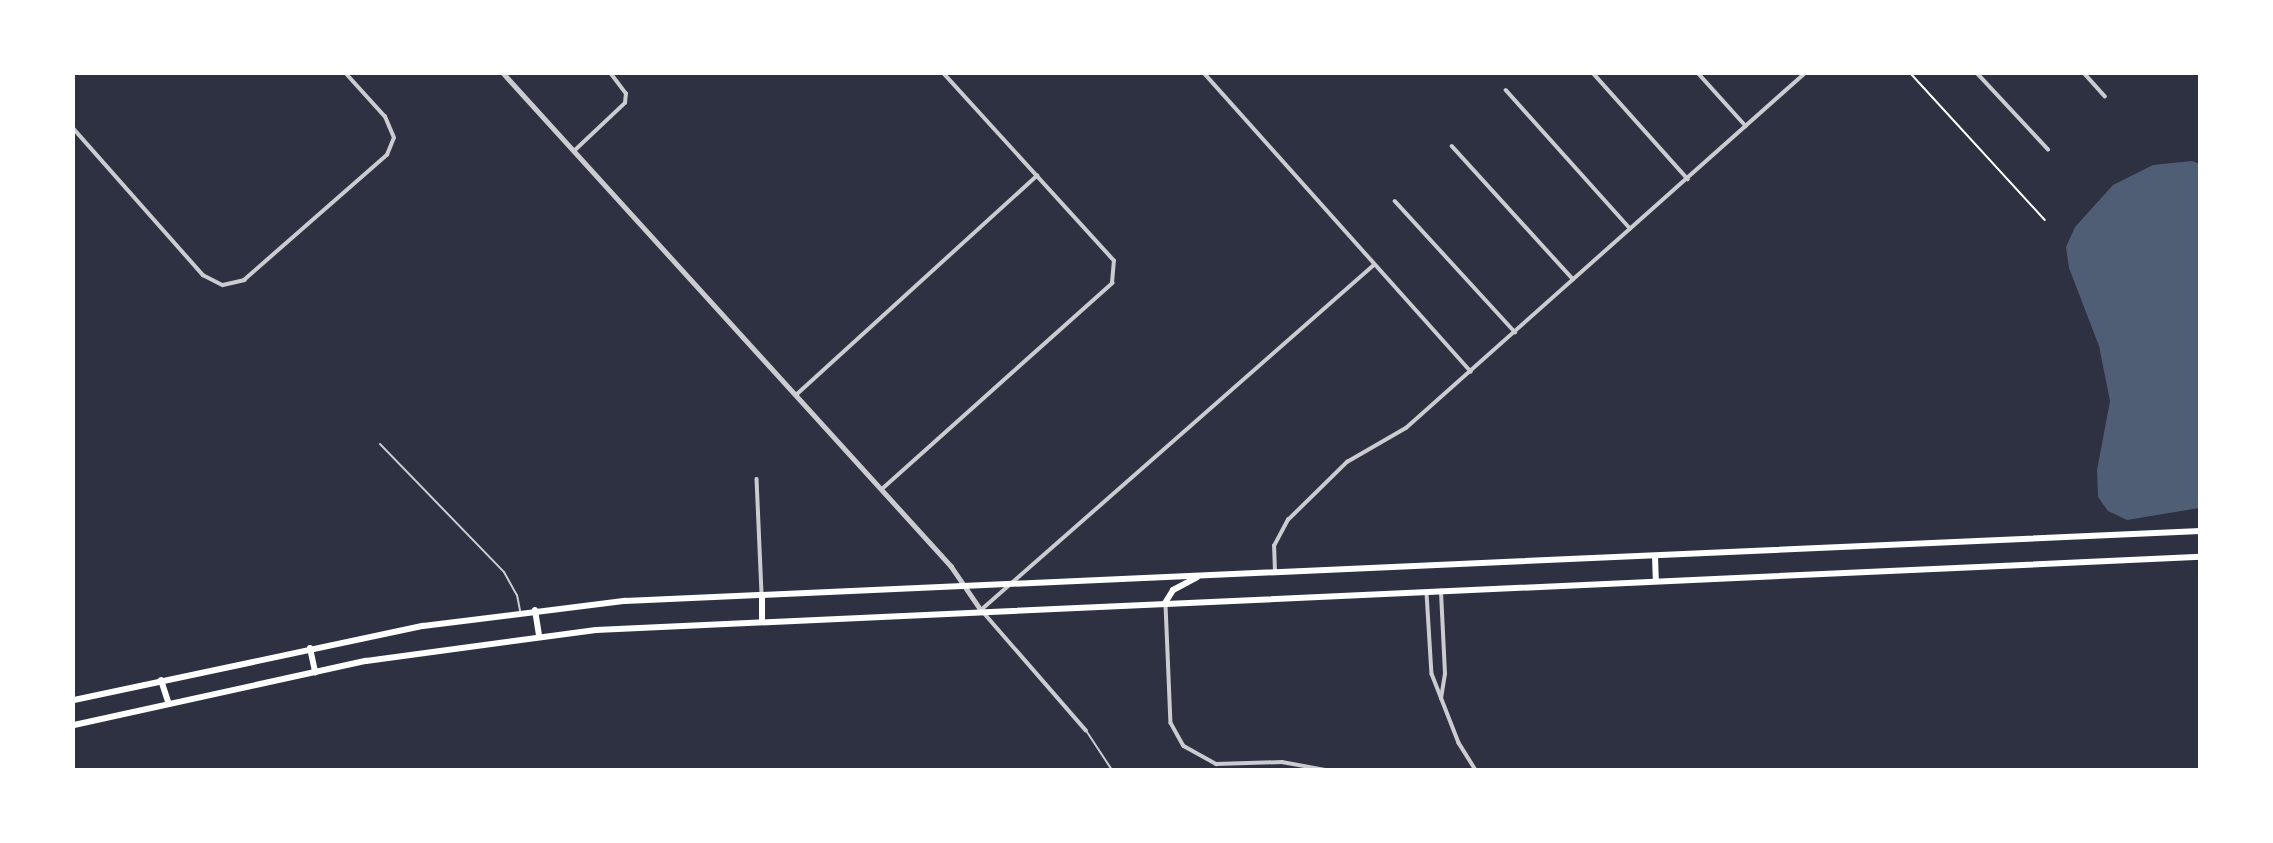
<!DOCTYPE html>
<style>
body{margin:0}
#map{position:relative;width:2273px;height:843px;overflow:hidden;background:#2d3142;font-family:Barlow,sans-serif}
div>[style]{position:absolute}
.water>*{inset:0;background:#4f5d75}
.path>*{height:2px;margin:-1px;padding:0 1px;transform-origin:1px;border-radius:1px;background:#fff}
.service>*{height:2px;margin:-1px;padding:0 1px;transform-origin:1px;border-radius:1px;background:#caccd0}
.minor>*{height:3.5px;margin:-1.75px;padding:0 1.75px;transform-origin:1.75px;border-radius:1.75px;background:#caccd0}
.tertiary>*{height:4.5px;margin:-2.25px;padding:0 2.25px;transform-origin:2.25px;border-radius:2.25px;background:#caccd0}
.primary>*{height:6px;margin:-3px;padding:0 3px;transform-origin:3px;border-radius:3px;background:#fff}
span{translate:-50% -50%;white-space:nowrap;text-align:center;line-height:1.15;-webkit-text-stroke:7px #fff;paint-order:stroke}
.frame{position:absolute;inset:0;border:75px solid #fff;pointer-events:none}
</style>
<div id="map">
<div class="water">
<i style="clip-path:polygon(2192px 161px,2200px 164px,2199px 508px,2127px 520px,2108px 511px,2098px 497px,2097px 470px,2110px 401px,2099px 346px,2069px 268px,2066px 247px,2075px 227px,2113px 185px,2153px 165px)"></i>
</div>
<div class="path">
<i style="left:1911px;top:74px;width:198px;rotate:47.5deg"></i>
</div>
<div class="service">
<i style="left:380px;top:444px;width:178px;rotate:45.9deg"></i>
<i style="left:504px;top:572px;width:26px;rotate:61deg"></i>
<i style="left:517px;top:595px;width:16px;rotate:79deg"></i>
<i style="left:1087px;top:732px;width:45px;rotate:56.7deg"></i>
</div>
<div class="minor">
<i style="left:1205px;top:74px;width:399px;rotate:48.2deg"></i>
<i style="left:1594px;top:74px;width:141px;rotate:48.2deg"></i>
<i style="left:1699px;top:74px;width:70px;rotate:47.9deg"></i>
<i style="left:1978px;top:74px;width:103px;rotate:47deg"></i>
<i style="left:2085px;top:74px;width:30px;rotate:48deg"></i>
<i style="left:1506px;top:90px;width:186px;rotate:48.1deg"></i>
<i style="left:74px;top:129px;width:195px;rotate:48.5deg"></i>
<i style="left:203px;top:275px;width:22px;rotate:27deg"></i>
<i style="left:223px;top:285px;width:22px;rotate:-13deg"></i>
<i style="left:244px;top:280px;width:190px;rotate:-41.2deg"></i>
<i style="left:387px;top:155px;width:18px;rotate:-68deg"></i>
<i style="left:394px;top:138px;width:23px;rotate:-113deg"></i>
<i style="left:385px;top:117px;width:58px;rotate:-132.2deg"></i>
<i style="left:1452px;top:146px;width:180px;rotate:47.7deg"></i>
<i style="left:574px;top:151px;width:70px;rotate:-43.3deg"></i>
<i style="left:625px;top:103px;width:9px;rotate:-84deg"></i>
<i style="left:626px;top:94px;width:25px;rotate:-127deg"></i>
<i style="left:1395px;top:201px;width:178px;rotate:47.5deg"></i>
<i style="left:796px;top:395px;width:326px;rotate:-42.3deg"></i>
<i style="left:757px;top:479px;width:116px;rotate:87.5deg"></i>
<i style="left:882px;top:489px;width:309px;rotate:-41.8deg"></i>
<i style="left:1112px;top:283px;width:22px;rotate:-85deg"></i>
<i style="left:1114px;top:261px;width:253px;rotate:-132.3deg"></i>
<i style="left:1275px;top:572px;width:26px;rotate:-92deg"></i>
<i style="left:1274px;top:546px;width:30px;rotate:-62deg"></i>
<i style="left:1288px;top:520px;width:83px;rotate:-44.5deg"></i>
<i style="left:1347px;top:462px;width:68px;rotate:-30deg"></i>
<i style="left:1406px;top:428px;width:533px;rotate:-41.65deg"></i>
<i style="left:1427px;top:593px;width:81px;rotate:86.5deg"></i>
<i style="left:1432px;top:674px;width:74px;rotate:68.6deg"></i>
<i style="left:1459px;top:743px;width:32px;rotate:58deg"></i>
<i style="left:1166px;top:605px;width:118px;rotate:87.6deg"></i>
<i style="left:1171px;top:723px;width:26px;rotate:61deg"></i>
<i style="left:1184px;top:746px;width:37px;rotate:29deg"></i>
<i style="left:1216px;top:764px;width:66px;rotate:-1.7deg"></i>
<i style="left:1282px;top:762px;width:45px;rotate:10.3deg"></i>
<i style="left:1441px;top:699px;width:25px;rotate:-81deg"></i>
<i style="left:1445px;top:674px;width:83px;rotate:-92.8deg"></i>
<i style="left:1086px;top:731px;width:160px;rotate:-131deg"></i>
<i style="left:981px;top:610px;width:523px;rotate:-41.28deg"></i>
</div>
<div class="tertiary">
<i style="left:504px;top:74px;width:665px;rotate:47.74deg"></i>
<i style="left:951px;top:566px;width:53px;rotate:55.7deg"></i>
</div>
<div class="primary">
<i style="left:1655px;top:556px;width:25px;rotate:88deg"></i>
<i style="left:762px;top:595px;width:25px;rotate:90deg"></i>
<i style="left:1165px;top:603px;width:15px;rotate:-58deg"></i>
<i style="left:1173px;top:590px;width:27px;rotate:-28deg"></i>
<i style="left:535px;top:610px;width:25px;rotate:81deg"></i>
<i style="left:310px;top:648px;width:25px;rotate:78deg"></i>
<i style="left:161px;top:680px;width:25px;rotate:72deg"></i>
<i style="left:74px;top:700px;width:357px;rotate:-12deg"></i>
<i style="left:423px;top:626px;width:204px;rotate:-7.1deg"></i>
<i style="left:625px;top:601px;width:1577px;rotate:-2.54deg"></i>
<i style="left:74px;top:725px;width:299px;rotate:-12.4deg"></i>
<i style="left:366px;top:661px;width:232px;rotate:-7.7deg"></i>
<i style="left:596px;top:630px;width:1606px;rotate:-2.61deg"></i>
</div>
<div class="frame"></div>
</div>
